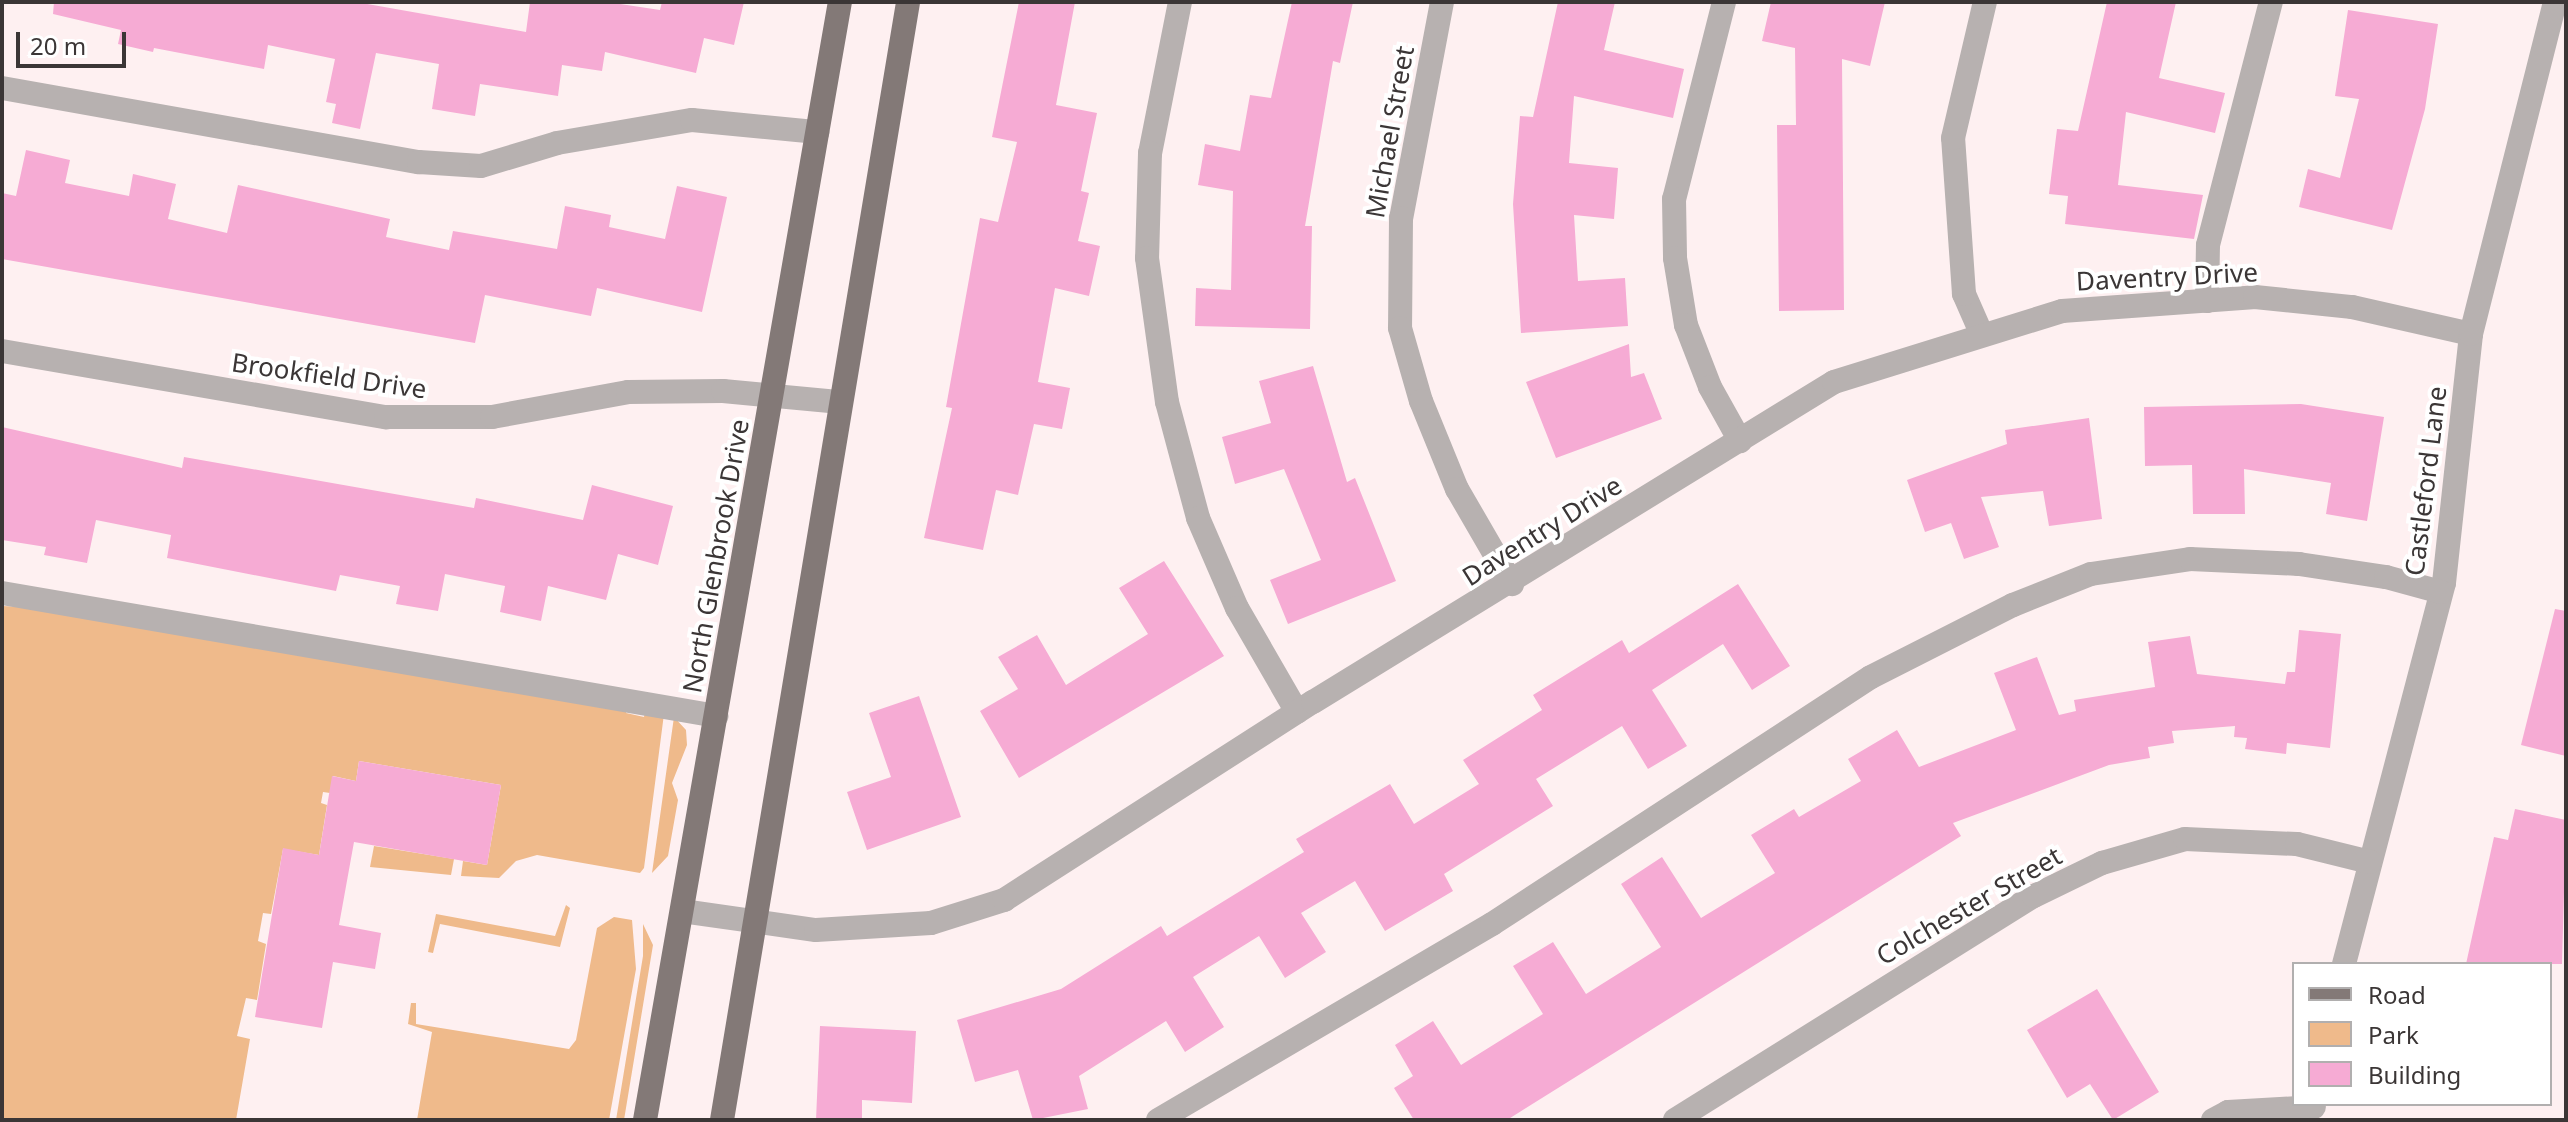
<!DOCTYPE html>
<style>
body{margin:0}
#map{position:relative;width:2568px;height:1122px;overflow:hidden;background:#fef0f1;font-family:"Noto Sans",sans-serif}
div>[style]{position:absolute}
.green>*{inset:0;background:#efba8b}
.building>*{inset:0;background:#f6abd4}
.minor>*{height:24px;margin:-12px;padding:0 12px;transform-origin:12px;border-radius:12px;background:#b7b1b0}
.major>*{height:24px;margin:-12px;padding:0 12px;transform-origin:12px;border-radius:12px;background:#837977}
span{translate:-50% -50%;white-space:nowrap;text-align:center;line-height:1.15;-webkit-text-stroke:8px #fff;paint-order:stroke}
.street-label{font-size:26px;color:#3b3636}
.frame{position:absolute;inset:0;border:4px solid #3b3636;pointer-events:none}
.legend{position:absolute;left:2292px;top:962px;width:260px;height:144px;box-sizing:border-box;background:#fff;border:2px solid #b1afaf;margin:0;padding:10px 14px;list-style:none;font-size:24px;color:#3b3636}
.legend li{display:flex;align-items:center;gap:16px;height:40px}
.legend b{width:40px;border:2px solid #b1afaf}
.scale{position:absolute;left:16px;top:32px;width:110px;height:36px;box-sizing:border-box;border:4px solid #3b3636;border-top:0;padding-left:10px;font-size:24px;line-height:28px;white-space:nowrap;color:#3b3636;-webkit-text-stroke:6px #fff;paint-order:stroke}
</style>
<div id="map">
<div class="green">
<i style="clip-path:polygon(2px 606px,47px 608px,627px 708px,626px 713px,644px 717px,645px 711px,664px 714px,644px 868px,640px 873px,537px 855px,516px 861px,499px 878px,461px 876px,463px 861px,487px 865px,501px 785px,359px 761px,356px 781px,333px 776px,330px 793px,323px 792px,321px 803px,327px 805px,319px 855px,283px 849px,271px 914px,263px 913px,258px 941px,266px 944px,257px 1000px,246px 998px,237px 1036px,250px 1039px,236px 1120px,2px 1120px)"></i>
<i style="clip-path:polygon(674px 717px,686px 730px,687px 745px,672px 783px,678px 800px,668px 856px,652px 873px)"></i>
<i style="clip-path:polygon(374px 846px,454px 859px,451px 875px,370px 867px)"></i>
<i style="clip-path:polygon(566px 905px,570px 908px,560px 947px,440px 924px,433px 953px,428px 952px,436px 914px,555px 936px)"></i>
<i style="clip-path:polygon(614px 917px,632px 920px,636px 969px,609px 1120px,417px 1120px,432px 1032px,408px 1024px,411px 1003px,416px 1003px,416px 1024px,569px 1049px,576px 1040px,597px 928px)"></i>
<i style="clip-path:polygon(643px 924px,653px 945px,624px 1120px,616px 1120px,643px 956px)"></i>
</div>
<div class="building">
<i style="clip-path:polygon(54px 2px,356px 2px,526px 32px,530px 2px,607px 2px,660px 10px,662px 2px,744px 2px,734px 45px,704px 38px,696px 73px,605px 52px,602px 71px,562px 65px,558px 96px,480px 84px,475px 116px,432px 109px,439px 64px,376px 53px,360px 129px,332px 123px,336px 104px,326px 102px,335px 59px,268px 45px,264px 69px,154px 48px,153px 52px,118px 44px,121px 30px,53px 14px)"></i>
<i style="clip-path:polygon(1019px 2px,1075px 2px,1056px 105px,1097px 113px,1081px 191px,1089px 193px,1078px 241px,1100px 246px,1089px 296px,1055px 288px,1038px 382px,1070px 388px,1062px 429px,1034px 424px,1018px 495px,996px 490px,983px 550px,924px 538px,952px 408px,946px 407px,980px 218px,998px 222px,1017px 142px,992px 137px)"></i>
<i style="clip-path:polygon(1292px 2px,1353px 2px,1340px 63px,1333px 61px,1305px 226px,1312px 226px,1310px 329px,1195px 326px,1196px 288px,1231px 290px,1233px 191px,1198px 185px,1205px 144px,1240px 151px,1250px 95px,1271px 98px)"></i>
<i style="clip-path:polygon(1558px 2px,1615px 2px,1604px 50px,1684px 69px,1673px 118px,1574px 96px,1569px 163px,1618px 168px,1614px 219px,1574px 215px,1578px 281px,1625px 278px,1628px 326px,1521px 333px,1513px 204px,1520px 116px,1533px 117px)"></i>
<i style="clip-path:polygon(1771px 2px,1885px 2px,1870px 66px,1842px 59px,1844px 310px,1779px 311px,1777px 125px,1796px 125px,1795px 48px,1762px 41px)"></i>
<i style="clip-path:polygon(2107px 2px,2176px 2px,2159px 78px,2225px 93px,2215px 133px,2126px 112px,2118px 185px,2203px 195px,2194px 239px,2065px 224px,2068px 196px,2049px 194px,2057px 129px,2078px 131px)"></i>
<i style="clip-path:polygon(2348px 10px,2438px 24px,2425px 109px,2392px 230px,2299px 207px,2308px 169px,2340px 178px,2359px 99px,2335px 96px)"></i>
<i style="clip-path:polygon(26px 150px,70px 160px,65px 183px,129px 196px,133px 174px,176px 184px,168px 219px,227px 233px,238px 185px,390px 219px,386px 237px,449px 250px,453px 231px,557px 249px,565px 206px,611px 215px,609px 227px,665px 239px,677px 186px,727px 197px,702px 312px,597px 288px,591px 316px,485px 295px,475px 343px,2px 259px,2px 193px,16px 196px)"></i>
<i style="clip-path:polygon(1629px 344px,1631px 377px,1644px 373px,1662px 419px,1556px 458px,1526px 382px)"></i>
<i style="clip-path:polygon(1313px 366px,1347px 482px,1355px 478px,1396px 581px,1288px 624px,1270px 580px,1321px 560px,1284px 469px,1235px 484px,1222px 437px,1271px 423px,1259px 381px)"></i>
<i style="clip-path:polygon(2301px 404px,2384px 417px,2367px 521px,2326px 514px,2331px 483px,2244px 469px,2245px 514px,2193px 514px,2192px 465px,2145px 466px,2144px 407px)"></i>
<i style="clip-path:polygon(2089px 418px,2102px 519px,2049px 526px,2043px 491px,1981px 497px,1999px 547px,1964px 559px,1951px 523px,1925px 532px,1907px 480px,2007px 444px,2005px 430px)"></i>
<i style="clip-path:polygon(2px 427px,182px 468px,184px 457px,474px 508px,476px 498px,583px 520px,592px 485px,673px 506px,658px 565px,618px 554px,606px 600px,548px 586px,541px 621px,500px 612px,505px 586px,445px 574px,438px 611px,396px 604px,400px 586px,340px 575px,336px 591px,167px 558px,171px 535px,96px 520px,87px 563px,44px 555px,46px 547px,2px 540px)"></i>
<i style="clip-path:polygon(1164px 561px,1224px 656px,1019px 778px,980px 711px,1018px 689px,998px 657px,1037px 635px,1066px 685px,1148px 634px,1119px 588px)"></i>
<i style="clip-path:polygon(1738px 584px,1790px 666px,1752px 690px,1723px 644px,1652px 690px,1687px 746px,1648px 769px,1622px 726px,1536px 779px,1553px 806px,1444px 874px,1453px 891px,1385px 931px,1355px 881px,1301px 913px,1326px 952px,1285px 978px,1259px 936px,1193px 977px,1224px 1027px,1185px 1052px,1166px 1021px,1079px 1076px,1088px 1109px,1033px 1120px,1018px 1070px,975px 1082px,957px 1020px,1061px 989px,1161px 926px,1167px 936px,1304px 852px,1296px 839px,1390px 784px,1414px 824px,1479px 784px,1463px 760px,1542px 710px,1533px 695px,1622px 640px,1629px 653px)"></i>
<i style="clip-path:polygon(2555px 609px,2566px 611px,2566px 756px,2521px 745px)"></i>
<i style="clip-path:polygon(2299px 630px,2341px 634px,2330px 748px,2287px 743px,2286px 754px,2245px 749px,2247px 738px,2234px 737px,2235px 726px,2172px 731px,2174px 743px,2148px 747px,2150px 758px,2109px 765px,1953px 823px,1961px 836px,1507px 1120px,1414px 1120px,1394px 1088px,1413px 1076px,1395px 1045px,1433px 1021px,1461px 1065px,1543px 1014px,1513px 966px,1553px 942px,1586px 994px,1661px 947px,1621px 884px,1662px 857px,1701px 918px,1775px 873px,1751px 835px,1794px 809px,1799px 817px,1861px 781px,1848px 759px,1897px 730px,1919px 767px,2016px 730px,1994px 673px,2037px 657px,2059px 715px,2076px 711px,2074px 700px,2155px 687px,2148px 642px,2190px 636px,2197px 674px,2285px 684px,2287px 672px,2295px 672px)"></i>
<i style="clip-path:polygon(919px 696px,961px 817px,867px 850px,847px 792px,891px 777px,869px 713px)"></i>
<i style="clip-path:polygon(359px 761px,501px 785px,487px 865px,354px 842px,339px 925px,381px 933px,375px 969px,333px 962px,322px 1028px,255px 1017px,283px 848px,319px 855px,332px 776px,356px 781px)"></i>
<i style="clip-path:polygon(2515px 809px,2566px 820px,2562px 964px,2466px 964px,2494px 837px,2508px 840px)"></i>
<i style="clip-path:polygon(2097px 989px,2159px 1092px,2113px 1120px,2090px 1084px,2067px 1098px,2027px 1030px)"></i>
<i style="clip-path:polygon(820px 1026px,916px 1031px,912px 1103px,862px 1100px,862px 1120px,816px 1120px)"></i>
</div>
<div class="minor">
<i style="left:1180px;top:2px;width:154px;rotate:101.2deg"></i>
<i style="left:1150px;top:153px;width:105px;rotate:91.6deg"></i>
<i style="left:1147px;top:258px;width:145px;rotate:82.1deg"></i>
<i style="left:1167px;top:402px;width:120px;rotate:75deg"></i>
<i style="left:1198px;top:518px;width:98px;rotate:66.6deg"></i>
<i style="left:1237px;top:608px;width:120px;rotate:60deg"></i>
<i style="left:1442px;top:2px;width:220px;rotate:100.7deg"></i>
<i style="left:1401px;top:218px;width:110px;rotate:90.5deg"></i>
<i style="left:1400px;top:328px;width:76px;rotate:74deg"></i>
<i style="left:1421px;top:401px;width:95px;rotate:67.8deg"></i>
<i style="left:1457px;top:489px;width:110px;rotate:59.9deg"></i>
<i style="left:1724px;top:2px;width:203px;rotate:104.2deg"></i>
<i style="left:1674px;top:199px;width:59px;rotate:89deg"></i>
<i style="left:1675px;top:258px;width:68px;rotate:80.7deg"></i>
<i style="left:1686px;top:325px;width:66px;rotate:68.8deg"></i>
<i style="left:1710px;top:387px;width:62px;rotate:60.9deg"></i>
<i style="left:2px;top:88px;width:424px;rotate:10.1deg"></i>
<i style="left:419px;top:162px;width:62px;rotate:3.7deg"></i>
<i style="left:481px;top:166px;width:79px;rotate:-16.8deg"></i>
<i style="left:557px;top:143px;width:137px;rotate:-9.7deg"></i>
<i style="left:692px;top:120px;width:126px;rotate:5.5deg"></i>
<i style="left:2207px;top:301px;width:56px;rotate:-89deg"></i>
<i style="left:2208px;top:245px;width:251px;rotate:-75.5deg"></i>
<i style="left:1982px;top:335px;width:45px;rotate:-113.7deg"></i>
<i style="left:1964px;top:294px;width:156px;rotate:-94deg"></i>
<i style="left:1953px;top:138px;width:140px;rotate:-76.8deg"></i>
<i style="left:2px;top:351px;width:390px;rotate:9.8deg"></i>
<i style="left:386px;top:417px;width:106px"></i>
<i style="left:492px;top:417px;width:138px;rotate:-10.4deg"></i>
<i style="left:628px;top:392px;width:95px;rotate:-0.6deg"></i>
<i style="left:723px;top:391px;width:118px;rotate:5.4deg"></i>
<i style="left:2px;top:593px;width:725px;rotate:9.77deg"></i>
<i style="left:682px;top:911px;width:135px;rotate:8.1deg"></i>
<i style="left:816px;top:930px;width:115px;rotate:-3.5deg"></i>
<i style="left:931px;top:923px;width:77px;rotate:-17.5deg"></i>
<i style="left:1004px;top:900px;width:367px;rotate:-32.7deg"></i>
<i style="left:1313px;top:702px;width:611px;rotate:-31.56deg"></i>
<i style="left:1834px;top:382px;width:239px;rotate:-17.3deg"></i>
<i style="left:2062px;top:311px;width:194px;rotate:-4.1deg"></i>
<i style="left:2255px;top:297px;width:98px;rotate:5.9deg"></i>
<i style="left:2352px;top:307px;width:122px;rotate:12.8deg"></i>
<i style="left:2344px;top:964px;width:394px;rotate:-75.3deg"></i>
<i style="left:2444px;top:583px;width:250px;rotate:-83.8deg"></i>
<i style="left:2471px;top:334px;width:342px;rotate:-75.8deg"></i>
<i style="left:1158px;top:1120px;width:387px;rotate:-30.4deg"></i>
<i style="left:1492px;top:924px;width:452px;rotate:-33.1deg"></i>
<i style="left:1871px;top:677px;width:159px;rotate:-26.9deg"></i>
<i style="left:2013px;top:605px;width:84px;rotate:-21.7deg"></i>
<i style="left:2091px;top:574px;width:100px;rotate:-8.6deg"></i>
<i style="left:2190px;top:559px;width:109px;rotate:2.6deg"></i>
<i style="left:2299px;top:564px;width:88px;rotate:8.5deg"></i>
<i style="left:2386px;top:577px;width:57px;rotate:15.3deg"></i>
<i style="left:1675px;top:1120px;width:423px;rotate:-32deg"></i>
<i style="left:2034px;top:896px;width:76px;rotate:-25.9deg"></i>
<i style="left:2102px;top:863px;width:86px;rotate:-16.1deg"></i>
<i style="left:2185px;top:839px;width:112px;rotate:2.6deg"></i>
<i style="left:2297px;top:844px;width:75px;rotate:13.9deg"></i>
<i style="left:2213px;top:1120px;width:17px;rotate:-28deg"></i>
<i style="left:2228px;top:1112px;width:86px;rotate:-3.3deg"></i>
</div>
<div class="major">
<i style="left:645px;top:1120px;width:1135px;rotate:-80.11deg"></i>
<i style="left:722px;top:1120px;width:1133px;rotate:-80.55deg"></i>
</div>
<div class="street-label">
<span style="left:1390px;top:132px;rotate:-80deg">Michael Street</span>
<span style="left:2167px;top:277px;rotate:-3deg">Daventry Drive</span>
<span style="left:329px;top:376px;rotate:8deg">Brookfield Drive</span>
<span style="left:2426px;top:481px;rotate:-83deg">Castleford Lane</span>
<span style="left:1542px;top:531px;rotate:-32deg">Daventry Drive</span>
<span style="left:716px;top:556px;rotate:-80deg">North Glenbrook Drive</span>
<span style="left:1969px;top:906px;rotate:-30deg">Colchester Street</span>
</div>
<div class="frame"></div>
<ul class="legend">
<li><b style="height:10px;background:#837977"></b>Road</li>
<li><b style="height:22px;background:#efba8b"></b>Park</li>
<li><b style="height:22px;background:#f6abd4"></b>Building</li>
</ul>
<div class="scale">20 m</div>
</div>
